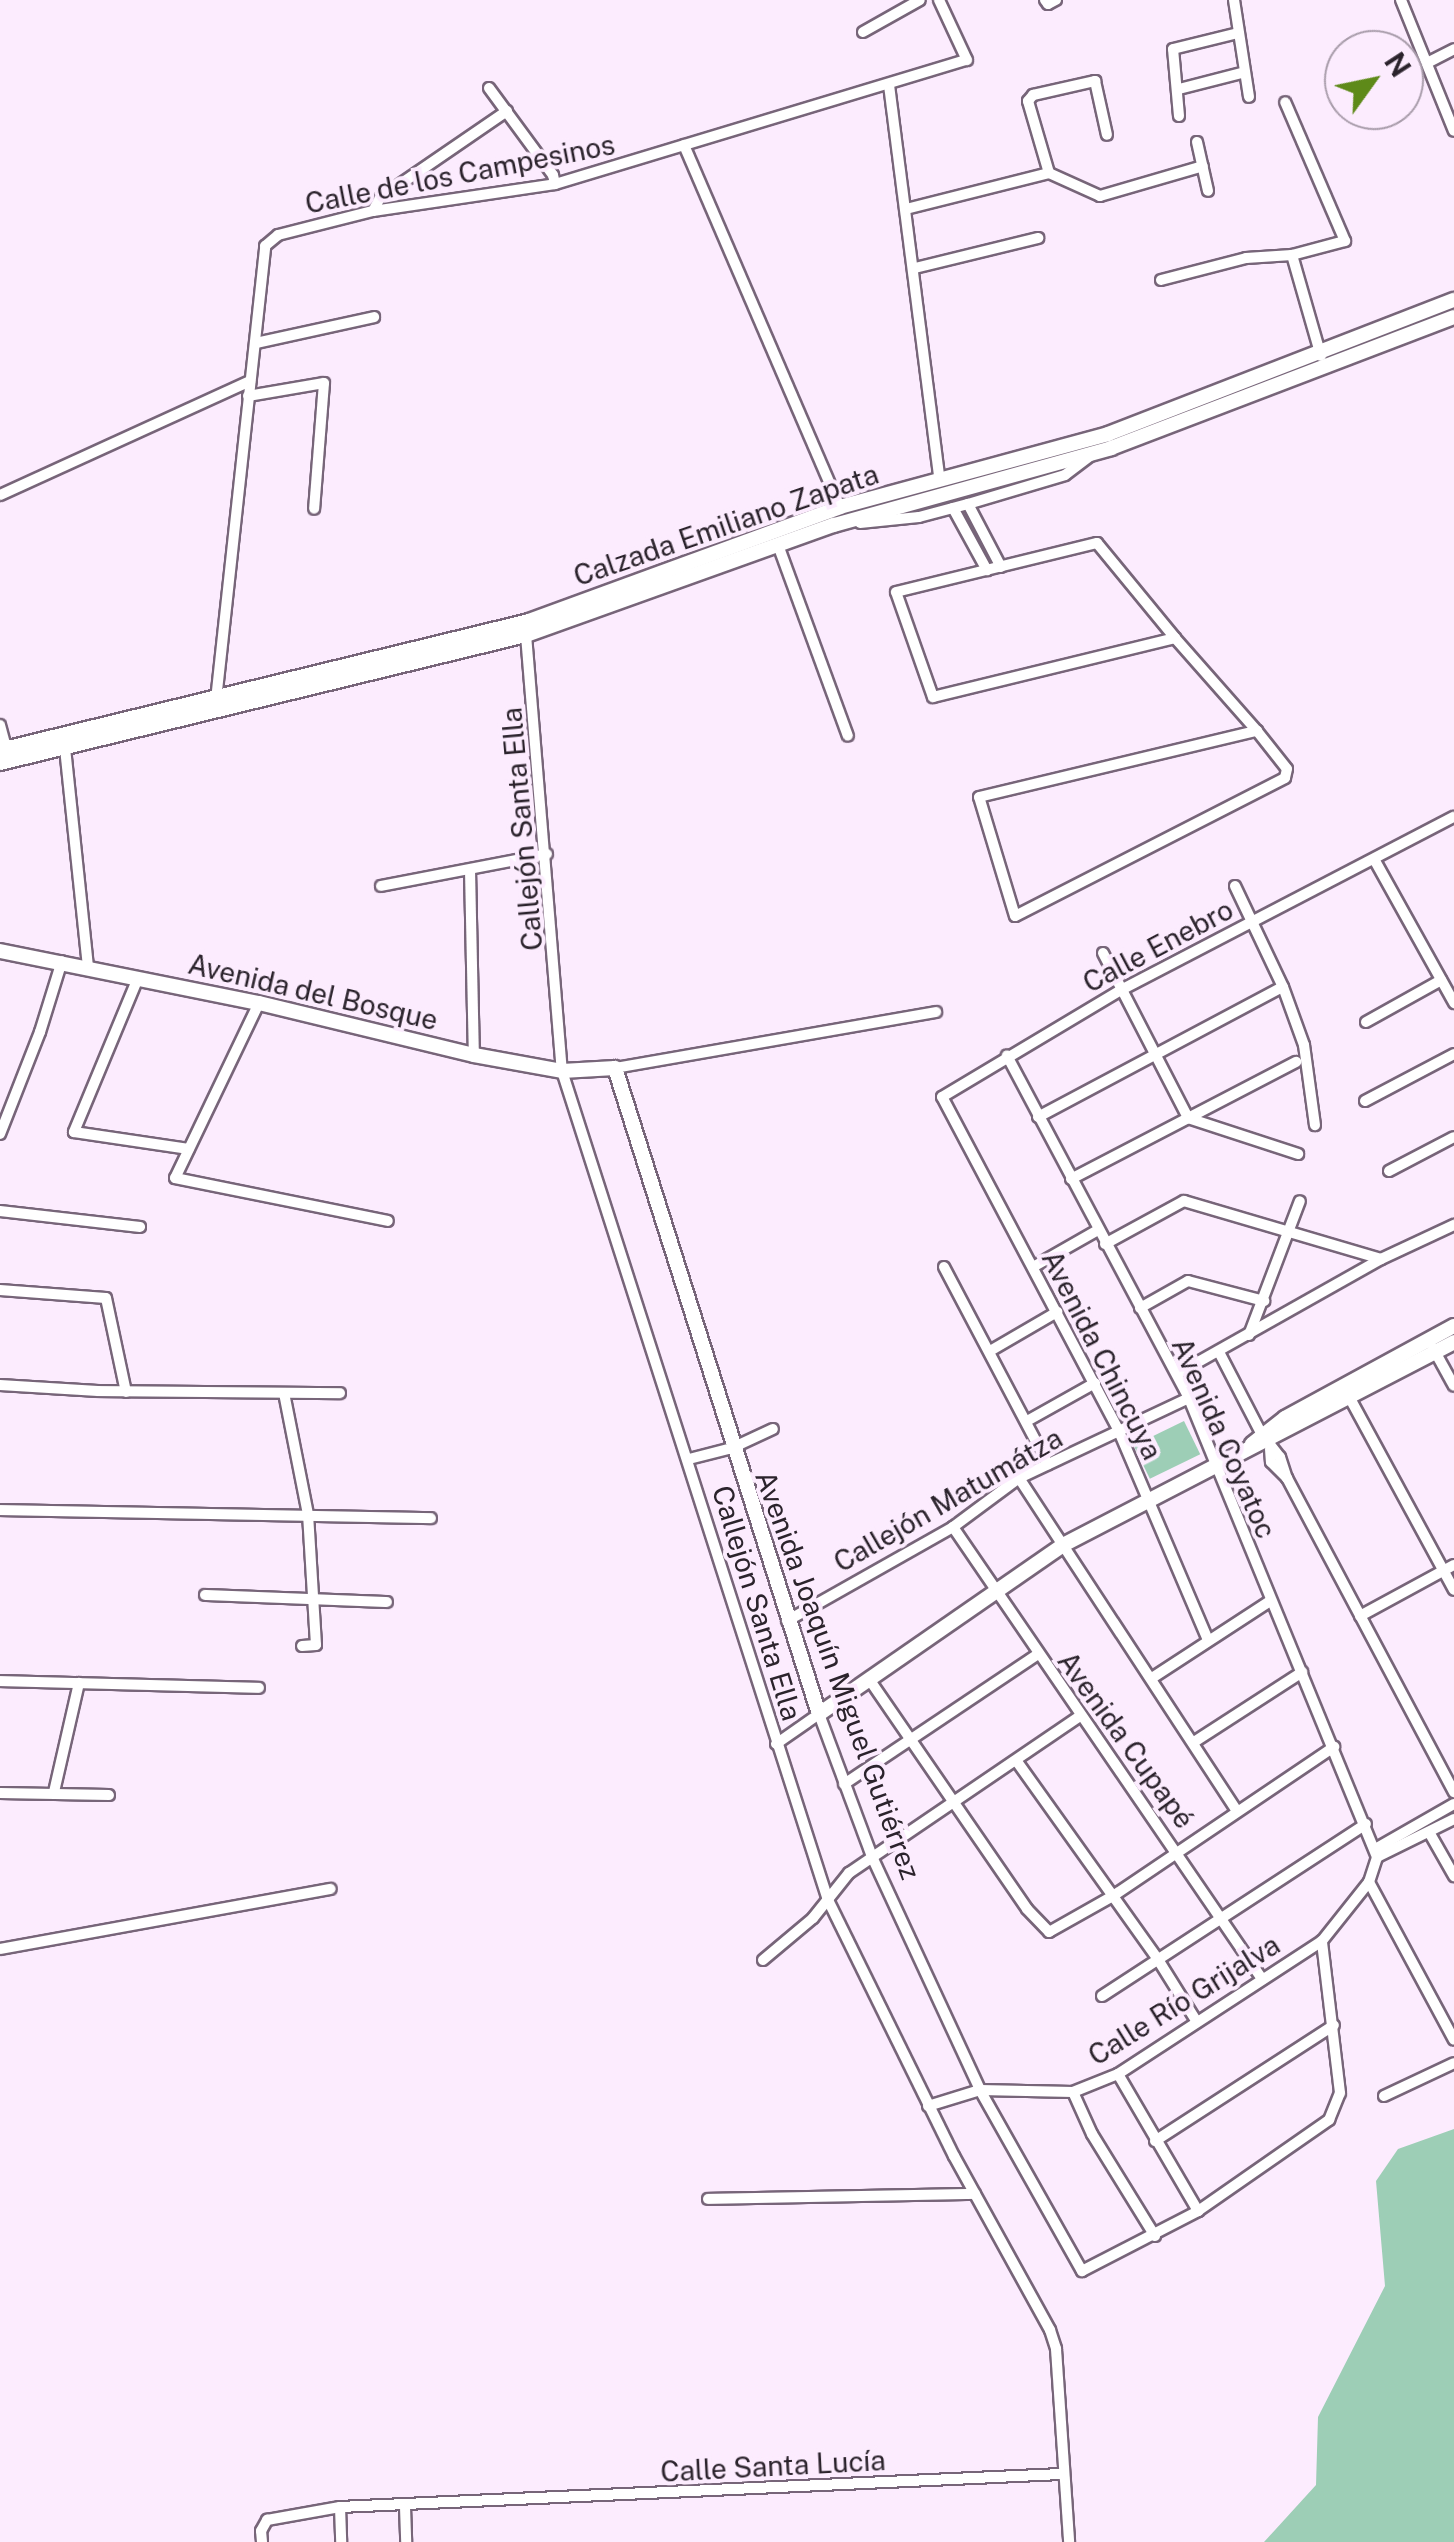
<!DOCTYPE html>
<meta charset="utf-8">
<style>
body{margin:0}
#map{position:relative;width:1454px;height:2542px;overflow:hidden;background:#fcecfe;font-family:"Public Sans",sans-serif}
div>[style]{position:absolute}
.green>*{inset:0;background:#9dceb6;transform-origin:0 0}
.roads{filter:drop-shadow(2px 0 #776579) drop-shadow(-2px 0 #776579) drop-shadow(0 2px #776579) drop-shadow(0 -2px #776579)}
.street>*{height:10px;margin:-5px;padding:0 5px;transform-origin:5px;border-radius:5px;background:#fff}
.secondary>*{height:14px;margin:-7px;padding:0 7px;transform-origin:7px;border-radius:7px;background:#fff}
span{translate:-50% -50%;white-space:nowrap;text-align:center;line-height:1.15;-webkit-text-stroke:8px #fcecfe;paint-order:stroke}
.street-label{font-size:28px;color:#2b232c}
.north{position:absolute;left:1324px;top:30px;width:100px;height:100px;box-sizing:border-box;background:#fcecfe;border:2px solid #a89caa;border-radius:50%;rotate:57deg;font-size:28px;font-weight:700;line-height:40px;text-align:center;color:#2b232c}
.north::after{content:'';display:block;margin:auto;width:35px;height:45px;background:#5e8a19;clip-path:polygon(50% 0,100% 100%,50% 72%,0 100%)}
</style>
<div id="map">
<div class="green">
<i style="left:1184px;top:1421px;width:37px;height:56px;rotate:64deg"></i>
<i style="clip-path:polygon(1454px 2129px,1454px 2542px,1264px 2542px,1316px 2485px,1318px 2417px,1385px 2286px,1376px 2181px,1398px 2149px)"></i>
</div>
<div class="roads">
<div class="street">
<i style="left:1045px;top:0;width:5px;rotate:53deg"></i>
<i style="left:1048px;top:4px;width:9px;rotate:-27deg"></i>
<i style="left:1234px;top:0;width:98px;rotate:81.2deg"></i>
<i style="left:1401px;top:0;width:141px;rotate:68deg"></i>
<i style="left:863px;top:32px;width:65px;rotate:-29.3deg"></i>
<i style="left:1427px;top:63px;width:30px;rotate:-27deg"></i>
<i style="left:889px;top:85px;width:396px;rotate:82.7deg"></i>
<i style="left:489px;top:88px;width:108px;rotate:53.7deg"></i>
<i style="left:553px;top:175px;width:9px;rotate:77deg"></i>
<i style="left:1179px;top:89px;width:68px;rotate:-14.4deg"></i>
<i style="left:1179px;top:116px;width:67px;rotate:-95.1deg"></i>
<i style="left:1173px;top:49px;width:67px;rotate:-13.8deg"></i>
<i style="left:1197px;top:142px;width:50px;rotate:77.3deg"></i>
<i style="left:684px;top:145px;width:394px;rotate:66.7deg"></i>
<i style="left:1049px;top:173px;width:75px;rotate:-106.3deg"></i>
<i style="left:1028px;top:101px;width:8px;rotate:-50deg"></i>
<i style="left:1033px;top:95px;width:64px;rotate:-12.7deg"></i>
<i style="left:1095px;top:81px;width:55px;rotate:77.5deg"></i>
<i style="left:906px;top:209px;width:147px;rotate:-14.1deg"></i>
<i style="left:1049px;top:173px;width:56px;rotate:24.3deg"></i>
<i style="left:1100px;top:196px;width:107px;rotate:-16.2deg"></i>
<i style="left:373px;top:211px;width:15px;rotate:-62deg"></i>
<i style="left:380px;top:198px;width:154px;rotate:-34.4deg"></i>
<i style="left:1292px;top:255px;width:105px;rotate:74deg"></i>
<i style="left:915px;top:268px;width:127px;rotate:-13.7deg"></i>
<i style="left:1161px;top:280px;width:88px;rotate:-14.5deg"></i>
<i style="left:1246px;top:258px;width:46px;rotate:-3.7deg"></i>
<i style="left:1292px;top:255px;width:55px;rotate:-14.8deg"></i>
<i style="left:1345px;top:241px;width:151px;rotate:-113.3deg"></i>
<i style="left:256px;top:343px;width:121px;rotate:-12.4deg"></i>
<i style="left:248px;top:396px;width:77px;rotate:-9.7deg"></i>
<i style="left:324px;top:383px;width:126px;rotate:94.5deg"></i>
<i style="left:0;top:495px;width:275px;rotate:-24.5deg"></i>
<i style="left:968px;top:504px;width:71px;rotate:62.4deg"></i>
<i style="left:953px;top:508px;width:71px;rotate:61.3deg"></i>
<i style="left:860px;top:523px;width:59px;rotate:-5.8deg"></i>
<i style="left:919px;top:517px;width:51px;rotate:-14.9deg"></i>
<i style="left:968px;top:504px;width:101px;rotate:-16.6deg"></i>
<i style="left:1065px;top:475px;width:31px;rotate:-37deg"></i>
<i style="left:778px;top:545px;width:203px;rotate:69.9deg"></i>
<i style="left:526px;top:635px;width:437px;rotate:85.3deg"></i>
<i style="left:562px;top:1071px;width:871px;rotate:72.21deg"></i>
<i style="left:828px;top:1900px;width:285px;rotate:63.8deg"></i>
<i style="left:954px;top:2156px;width:199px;rotate:61.1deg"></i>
<i style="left:1050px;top:2330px;width:20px;rotate:72deg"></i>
<i style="left:1056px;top:2349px;width:193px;rotate:86.1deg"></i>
<i style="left:1175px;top:638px;width:249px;rotate:166.3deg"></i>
<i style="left:933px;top:697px;width:111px;rotate:-109.4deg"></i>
<i style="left:896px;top:592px;width:207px;rotate:-13.7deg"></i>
<i style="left:1097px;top:543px;width:123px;rotate:50.6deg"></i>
<i style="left:1175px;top:638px;width:124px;rotate:48.6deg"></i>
<i style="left:1257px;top:731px;width:48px;rotate:51.7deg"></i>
<i style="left:1287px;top:769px;width:9px;rotate:103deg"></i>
<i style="left:1285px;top:778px;width:303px;rotate:152.9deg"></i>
<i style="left:1015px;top:916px;width:124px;rotate:-106.8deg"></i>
<i style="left:979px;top:797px;width:286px;rotate:-13.4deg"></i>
<i style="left:216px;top:700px;width:457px;rotate:-83.8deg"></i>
<i style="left:265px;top:246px;width:17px;rotate:-40deg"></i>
<i style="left:278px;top:235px;width:98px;rotate:-14.2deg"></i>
<i style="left:373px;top:211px;width:184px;rotate:-8.4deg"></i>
<i style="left:555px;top:184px;width:430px;rotate:-16.8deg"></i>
<i style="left:967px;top:60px;width:66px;rotate:-115deg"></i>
<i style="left:0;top:725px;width:24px;rotate:75deg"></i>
<i style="left:65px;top:748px;width:220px;rotate:84deg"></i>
<i style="left:1374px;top:859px;width:165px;rotate:60.9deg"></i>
<i style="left:470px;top:870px;width:185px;rotate:88.8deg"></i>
<i style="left:381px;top:886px;width:169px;rotate:-10.9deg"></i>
<i style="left:1235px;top:886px;width:112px;rotate:64.6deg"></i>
<i style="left:1283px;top:987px;width:62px;rotate:70.1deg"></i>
<i style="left:1304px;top:1045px;width:81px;rotate:82.2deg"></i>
<i style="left:1103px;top:953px;width:186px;rotate:62.7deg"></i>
<i style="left:1188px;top:1118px;width:116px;rotate:18.1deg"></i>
<i style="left:138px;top:978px;width:167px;rotate:112.6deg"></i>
<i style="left:74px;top:1132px;width:116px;rotate:8.4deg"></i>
<i style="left:259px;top:1003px;width:194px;rotate:115.6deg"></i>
<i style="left:175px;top:1178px;width:217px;rotate:11.4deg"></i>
<i style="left:1366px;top:1022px;width:86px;rotate:-29.2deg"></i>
<i style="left:615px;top:1068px;width:326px;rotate:-9.9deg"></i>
<i style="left:1365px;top:1101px;width:101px;rotate:-27.8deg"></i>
<i style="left:1038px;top:1117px;width:277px;rotate:-28deg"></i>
<i style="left:0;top:1134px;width:110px;rotate:-68.6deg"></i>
<i style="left:40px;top:1032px;width:74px;rotate:-72.8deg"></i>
<i style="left:1389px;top:1171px;width:73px;rotate:-27.6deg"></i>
<i style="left:1071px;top:1179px;width:254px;rotate:-27.5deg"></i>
<i style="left:0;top:1211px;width:141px;rotate:6.5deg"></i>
<i style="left:1105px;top:1244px;width:90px;rotate:-28.6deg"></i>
<i style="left:1184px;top:1201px;width:205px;rotate:16.4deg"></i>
<i style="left:944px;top:1267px;width:223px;rotate:62.2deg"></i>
<i style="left:1033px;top:1267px;width:75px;rotate:-29.6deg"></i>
<i style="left:0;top:1290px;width:106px;rotate:4.3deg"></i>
<i style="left:106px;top:1298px;width:96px;rotate:78deg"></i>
<i style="left:1140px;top:1308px;width:55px;rotate:-29.4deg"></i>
<i style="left:1188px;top:1281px;width:79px;rotate:14.7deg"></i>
<i style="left:1249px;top:1335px;width:143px;rotate:-69.2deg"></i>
<i style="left:1433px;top:1348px;width:43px;rotate:61.1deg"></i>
<i style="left:990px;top:1351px;width:78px;rotate:-30.2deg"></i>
<i style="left:1219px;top:1352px;width:91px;rotate:62.6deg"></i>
<i style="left:1261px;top:1433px;width:31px;rotate:52deg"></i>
<i style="left:1280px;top:1457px;width:22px;rotate:72deg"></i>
<i style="left:1287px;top:1478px;width:356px;rotate:62deg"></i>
<i style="left:1177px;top:1374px;width:234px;rotate:-29.4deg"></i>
<i style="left:1381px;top:1259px;width:81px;rotate:-25deg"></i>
<i style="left:0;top:1385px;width:98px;rotate:3.5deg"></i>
<i style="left:98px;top:1391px;width:242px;rotate:0.5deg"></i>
<i style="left:1346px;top:1391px;width:226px;rotate:61.5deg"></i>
<i style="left:284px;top:1393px;width:123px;rotate:78.8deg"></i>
<i style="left:308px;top:1514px;width:131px;rotate:86.5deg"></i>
<i style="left:316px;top:1645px;width:14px;rotate:176deg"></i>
<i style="left:1027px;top:1421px;width:78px;rotate:-29.2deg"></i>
<i style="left:1270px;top:1449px;width:13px;rotate:86deg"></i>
<i style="left:1271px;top:1462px;width:23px;rotate:45deg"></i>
<i style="left:689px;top:1459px;width:44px;rotate:-14.3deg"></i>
<i style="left:732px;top:1448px;width:45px;rotate:-24.9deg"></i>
<i style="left:1019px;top:1478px;width:398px;rotate:56.8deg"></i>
<i style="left:0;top:1510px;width:431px;rotate:1.1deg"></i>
<i style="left:953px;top:1527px;width:548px;rotate:55.64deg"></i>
<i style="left:205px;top:1595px;width:182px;rotate:2.2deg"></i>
<i style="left:1360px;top:1616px;width:107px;rotate:-28.5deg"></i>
<i style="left:787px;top:1621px;width:191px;rotate:-29.5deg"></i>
<i style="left:953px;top:1527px;width:82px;rotate:-36.6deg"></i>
<i style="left:1019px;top:1478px;width:188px;rotate:-25.2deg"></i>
<i style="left:1208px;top:1640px;width:227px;rotate:-113.1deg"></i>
<i style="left:1119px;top:1431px;width:378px;rotate:-117.9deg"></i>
<i style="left:942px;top:1097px;width:209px;rotate:-30.9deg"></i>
<i style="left:1121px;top:990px;width:375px;rotate:-27.5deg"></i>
<i style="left:1152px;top:1678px;width:141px;rotate:-33.1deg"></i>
<i style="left:869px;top:1679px;width:279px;rotate:55.5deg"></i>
<i style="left:1027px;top:1909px;width:32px;rotate:46deg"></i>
<i style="left:1049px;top:1932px;width:73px;rotate:-29.4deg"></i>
<i style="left:1113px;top:1896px;width:267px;rotate:-34deg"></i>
<i style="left:0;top:1681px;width:259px;rotate:1.5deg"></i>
<i style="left:1194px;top:1742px;width:129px;rotate:-32.9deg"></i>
<i style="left:776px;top:1744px;width:52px;rotate:-34.9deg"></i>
<i style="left:819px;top:1714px;width:155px;rotate:69.6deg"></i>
<i style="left:873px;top:1859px;width:255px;rotate:65.1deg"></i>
<i style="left:980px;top:2090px;width:208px;rotate:60.6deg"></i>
<i style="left:1082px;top:2271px;width:131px;rotate:-27.3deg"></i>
<i style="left:1198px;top:2211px;width:160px;rotate:-34.8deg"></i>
<i style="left:1329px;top:2120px;width:29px;rotate:-68deg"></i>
<i style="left:1340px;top:2093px;width:153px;rotate:-96.8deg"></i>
<i style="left:1018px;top:1763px;width:239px;rotate:54.5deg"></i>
<i style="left:1157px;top:1958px;width:75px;rotate:58deg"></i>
<i style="left:844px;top:1784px;width:232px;rotate:-33.8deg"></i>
<i style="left:54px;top:1792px;width:112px;rotate:-77.1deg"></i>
<i style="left:0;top:1793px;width:109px;rotate:1.1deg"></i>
<i style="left:1429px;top:1832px;width:51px;rotate:60.4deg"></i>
<i style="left:1375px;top:1849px;width:91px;rotate:-29.7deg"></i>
<i style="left:1377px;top:1857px;width:86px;rotate:-26.3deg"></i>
<i style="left:1369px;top:1882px;width:179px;rotate:61.7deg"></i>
<i style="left:0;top:1949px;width:336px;rotate:-10.3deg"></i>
<i style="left:763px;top:1960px;width:65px;rotate:-40deg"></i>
<i style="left:813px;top:1918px;width:58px;rotate:-51.3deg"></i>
<i style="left:849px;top:1873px;width:279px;rotate:-34.2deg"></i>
<i style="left:1102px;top:1996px;width:315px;rotate:-33.1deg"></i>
<i style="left:1118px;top:2074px;width:159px;rotate:59.7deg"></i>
<i style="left:1073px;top:2092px;width:46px;rotate:65.7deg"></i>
<i style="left:1092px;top:2134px;width:120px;rotate:58.3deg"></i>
<i style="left:1384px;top:2096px;width:77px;rotate:-25.2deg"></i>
<i style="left:928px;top:2106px;width:54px;rotate:-17.1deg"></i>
<i style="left:980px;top:2090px;width:93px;rotate:1.2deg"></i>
<i style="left:1073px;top:2092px;width:48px;rotate:-21.8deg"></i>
<i style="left:1118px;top:2074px;width:244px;rotate:-33.1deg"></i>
<i style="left:1322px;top:1941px;width:75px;rotate:-51.5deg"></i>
<i style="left:1369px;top:1882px;width:26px;rotate:-72deg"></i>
<i style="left:1377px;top:1857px;width:496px;rotate:-112.3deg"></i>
<i style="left:1189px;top:1398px;width:388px;rotate:-118deg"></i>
<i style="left:1155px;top:2141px;width:213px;rotate:-32.9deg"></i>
<i style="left:708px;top:2199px;width:267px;rotate:-1.1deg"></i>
<i style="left:340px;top:2507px;width:35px;rotate:88deg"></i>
<i style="left:405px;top:2507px;width:35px;rotate:88deg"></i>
<i style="left:262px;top:2542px;width:11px;rotate:-95deg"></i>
<i style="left:261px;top:2531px;width:13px;rotate:-61deg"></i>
<i style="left:267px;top:2520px;width:74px;rotate:-10.1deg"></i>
<i style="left:340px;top:2507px;width:723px;rotate:-2.62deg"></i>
</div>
<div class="secondary">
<i style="left:0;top:750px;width:545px;rotate:-13.7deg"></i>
<i style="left:529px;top:621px;width:331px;rotate:-20.1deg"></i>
<i style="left:840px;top:507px;width:278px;rotate:-15.2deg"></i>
<i style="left:1108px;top:434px;width:371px;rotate:-21.2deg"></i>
<i style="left:0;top:763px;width:541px;rotate:-13.68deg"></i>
<i style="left:526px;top:635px;width:327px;rotate:-19.7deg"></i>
<i style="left:834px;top:525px;width:288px;rotate:-15.5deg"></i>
<i style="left:1111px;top:448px;width:367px;rotate:-20.9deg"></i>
<i style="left:0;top:951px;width:264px;rotate:11.4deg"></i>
<i style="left:259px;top:1003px;width:221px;rotate:13.6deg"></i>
<i style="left:474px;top:1055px;width:89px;rotate:10.3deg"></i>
<i style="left:562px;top:1071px;width:53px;rotate:-3.2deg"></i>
<i style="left:615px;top:1068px;width:677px;rotate:72.47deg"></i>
<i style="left:819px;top:1714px;width:297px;rotate:-34.7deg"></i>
<i style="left:1063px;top:1545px;width:441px;rotate:-27.4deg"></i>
<i style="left:1252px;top:1444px;width:42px;rotate:-38.2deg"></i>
<i style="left:1285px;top:1418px;width:192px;rotate:-28.6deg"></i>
</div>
</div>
<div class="street-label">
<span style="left:460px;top:174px;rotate:-11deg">Calle de los Campesinos</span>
<span style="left:726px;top:525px;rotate:-19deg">Calzada Emiliano Zapata</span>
<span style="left:522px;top:829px;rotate:-95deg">Callejón Santa Ella</span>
<span style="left:1158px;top:946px;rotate:-28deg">Calle Enebro</span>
<span style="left:313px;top:992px;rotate:13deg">Avenida del Bosque</span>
<span style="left:1102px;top:1355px;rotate:63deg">Avenida Chincuya</span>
<span style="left:1224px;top:1438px;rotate:66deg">Avenida Coyatoc</span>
<span style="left:948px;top:1500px;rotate:-30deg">Callejón Matumátza</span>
<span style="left:757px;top:1603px;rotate:73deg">Callejón Santa Ella</span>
<span style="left:838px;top:1675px;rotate:70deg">Avenida Joaquín Miguel Gutiérrez</span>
<span style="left:1126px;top:1740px;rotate:54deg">Avenida Cupapé</span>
<span style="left:1184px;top:2000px;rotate:-32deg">Calle Río Grijalva</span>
<span style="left:773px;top:2466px;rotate:-3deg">Calle Santa Lucía</span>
</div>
<div class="north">N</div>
</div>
